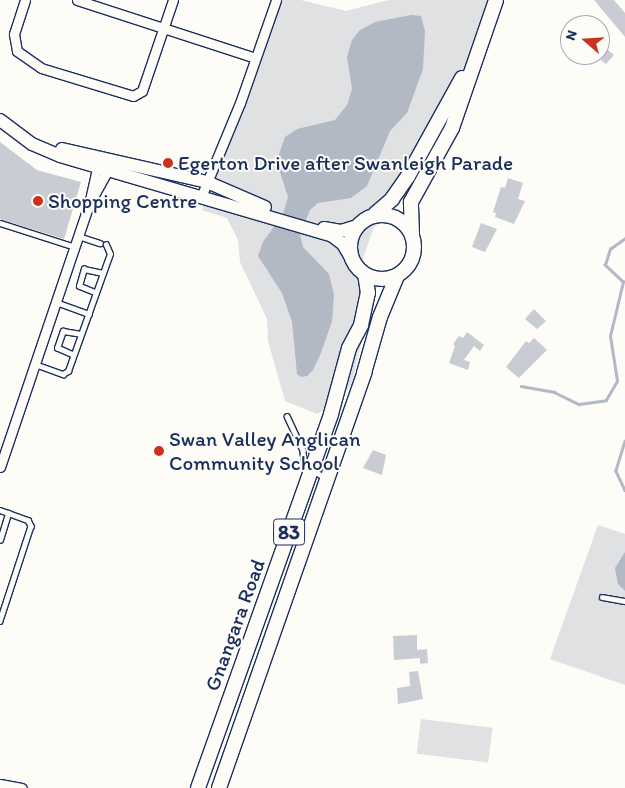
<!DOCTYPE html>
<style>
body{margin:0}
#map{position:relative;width:625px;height:788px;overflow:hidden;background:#fdfcf7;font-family:Itim,sans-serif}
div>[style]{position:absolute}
.green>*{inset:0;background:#e0e1e3;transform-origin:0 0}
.water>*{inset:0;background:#b3b8c5}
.stream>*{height:2.5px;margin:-1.25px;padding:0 1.25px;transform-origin:1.25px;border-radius:1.25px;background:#b3b8c5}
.building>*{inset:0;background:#c9ccd3}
.roads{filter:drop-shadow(1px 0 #1b2f5e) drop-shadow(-1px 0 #1b2f5e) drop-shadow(0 1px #1b2f5e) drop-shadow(0 -1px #1b2f5e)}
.lane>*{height:4.5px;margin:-2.25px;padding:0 2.25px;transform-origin:2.25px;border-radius:2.25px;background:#fdfcf7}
.street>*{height:9px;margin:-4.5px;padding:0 4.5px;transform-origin:4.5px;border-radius:4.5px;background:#fdfcf7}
.secondary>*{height:12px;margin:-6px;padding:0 6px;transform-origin:6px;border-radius:6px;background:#fdfcf7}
.primary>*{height:14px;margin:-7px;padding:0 7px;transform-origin:7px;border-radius:7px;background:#fdfcf7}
.primary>.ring{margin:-7px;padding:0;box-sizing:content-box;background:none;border:14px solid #fdfcf7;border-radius:50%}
.dots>*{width:14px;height:14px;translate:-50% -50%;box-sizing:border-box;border:2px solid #fdfcf7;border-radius:50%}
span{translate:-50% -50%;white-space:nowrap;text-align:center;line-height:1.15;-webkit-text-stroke:4px #fdfcf7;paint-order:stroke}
.shield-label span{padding:1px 4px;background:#fdfcf7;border:1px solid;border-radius:4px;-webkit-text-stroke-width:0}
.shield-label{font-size:20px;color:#1b2f5e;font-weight:700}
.poi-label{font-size:21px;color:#1b2f5e}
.left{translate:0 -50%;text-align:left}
.street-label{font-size:21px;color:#1b2f5e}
.north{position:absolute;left:560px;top:15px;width:50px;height:50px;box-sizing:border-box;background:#fdfcf7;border:1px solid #a3aaba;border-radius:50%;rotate:289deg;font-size:14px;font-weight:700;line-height:20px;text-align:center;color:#1b2f5e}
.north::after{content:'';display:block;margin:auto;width:18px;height:22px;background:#c8321e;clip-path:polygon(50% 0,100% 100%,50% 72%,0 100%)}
</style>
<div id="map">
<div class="green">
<i style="clip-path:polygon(282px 0,301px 0,346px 11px,389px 0,492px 0,447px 116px,406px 192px,389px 216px,374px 227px,361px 264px,365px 275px,364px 313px,361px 344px,352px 384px,334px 405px,317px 414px,285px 401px,268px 341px,267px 319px,240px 262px,238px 240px,227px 218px,202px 210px,250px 94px)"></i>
<i style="clip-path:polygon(598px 525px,625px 534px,625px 685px,550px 659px)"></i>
<i style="left:421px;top:719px;width:72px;height:35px;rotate:7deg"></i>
</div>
<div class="water">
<i style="clip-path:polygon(411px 15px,421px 16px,425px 31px,423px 69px,407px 113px,390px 131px,367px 186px,351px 198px,318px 203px,310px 210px,300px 235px,303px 247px,329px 274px,334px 295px,332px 321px,321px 353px,313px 370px,307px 376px,301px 377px,297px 374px,292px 322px,282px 293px,258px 256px,263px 242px,283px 214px,288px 197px,279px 169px,279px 154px,285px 137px,297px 129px,335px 120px,347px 105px,352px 89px,347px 57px,352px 40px,360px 30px,375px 22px)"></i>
<i style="clip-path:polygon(625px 552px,625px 591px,618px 584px,615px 568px)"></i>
</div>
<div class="stream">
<i style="left:521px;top:386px;width:34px;rotate:10deg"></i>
<i style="left:554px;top:392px;width:28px;rotate:26deg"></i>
<i style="left:579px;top:404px;width:27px;rotate:-8deg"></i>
<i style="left:606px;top:400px;width:22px;rotate:-60deg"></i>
<i style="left:617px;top:381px;width:46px;rotate:-98.8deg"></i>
<i style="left:610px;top:336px;width:56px;rotate:-76.5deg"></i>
<i style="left:623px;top:282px;width:25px;rotate:-137deg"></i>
<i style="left:605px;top:265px;width:17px;rotate:-73deg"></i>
<i style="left:610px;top:249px;width:19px;rotate:-36deg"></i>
<i style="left:625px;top:441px;width:31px;rotate:107deg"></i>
<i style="left:616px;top:471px;width:21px;rotate:65deg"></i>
</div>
<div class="building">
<i style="clip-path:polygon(594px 0,614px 0,625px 13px,625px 37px)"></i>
<i style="clip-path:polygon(600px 43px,614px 55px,606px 64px,601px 60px,604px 56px,600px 53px)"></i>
<i style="clip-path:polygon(0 142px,37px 170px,81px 182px,64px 239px,0 219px)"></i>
<i style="clip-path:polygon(508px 178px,523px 183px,518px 199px,525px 201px,514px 224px,495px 217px,496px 213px,493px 212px,501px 187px,505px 188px)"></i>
<i style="clip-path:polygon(481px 223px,497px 229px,485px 252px,472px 247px)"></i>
<i style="clip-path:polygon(534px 309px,546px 321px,537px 329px,525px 319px)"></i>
<i style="clip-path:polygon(467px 332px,484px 345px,480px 351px,474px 346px,464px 360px,470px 362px,468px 370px,449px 363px,455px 346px,453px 344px,459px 336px,463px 338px)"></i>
<i style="clip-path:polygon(534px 338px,547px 350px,519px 378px,506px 367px,526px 341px,529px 343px)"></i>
<i style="clip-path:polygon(373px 450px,386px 455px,382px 475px,363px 468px)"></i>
<i style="clip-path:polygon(417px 635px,417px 650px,427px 649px,428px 663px,420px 664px,420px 658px,394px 660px,393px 636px)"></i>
<i style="clip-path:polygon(418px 671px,423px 699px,398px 704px,397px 688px,410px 686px,409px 672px)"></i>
</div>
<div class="roads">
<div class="lane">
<i style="left:0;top:223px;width:79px;rotate:17.7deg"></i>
<i style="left:78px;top:236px;width:23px;rotate:18deg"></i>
<i style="left:96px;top:293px;width:18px;rotate:-158deg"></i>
<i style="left:79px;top:286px;width:18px;rotate:-74deg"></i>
<i style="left:84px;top:269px;width:19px;rotate:12deg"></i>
<i style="left:56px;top:302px;width:35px;rotate:20deg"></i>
<i style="left:73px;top:355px;width:17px;rotate:-156deg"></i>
<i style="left:57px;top:348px;width:18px;rotate:-71deg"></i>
<i style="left:63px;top:331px;width:18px;rotate:9deg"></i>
<i style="left:35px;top:364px;width:30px;rotate:20deg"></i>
<i style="left:63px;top:374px;width:6px;rotate:-31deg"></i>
<i style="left:68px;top:371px;width:124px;rotate:-70.3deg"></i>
<i style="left:110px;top:254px;width:10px;rotate:-114deg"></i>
<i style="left:287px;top:416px;width:38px;rotate:65deg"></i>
<i style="left:303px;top:450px;width:15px;rotate:86deg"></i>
<i style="left:304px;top:465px;width:26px;rotate:31deg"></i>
<i style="left:0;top:510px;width:30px;rotate:20deg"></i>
<i style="left:28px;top:520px;width:7px;rotate:63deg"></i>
<i style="left:31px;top:526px;width:100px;rotate:108.1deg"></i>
<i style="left:0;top:540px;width:28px;rotate:-73deg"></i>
<i style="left:602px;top:597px;width:23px;rotate:10deg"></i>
</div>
<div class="street">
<i style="left:25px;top:0;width:36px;rotate:108deg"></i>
<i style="left:14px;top:34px;width:17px;rotate:80deg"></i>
<i style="left:17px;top:51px;width:29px;rotate:35deg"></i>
<i style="left:41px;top:68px;width:96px;rotate:16.9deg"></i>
<i style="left:133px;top:96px;width:10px;rotate:-29deg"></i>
<i style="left:142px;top:91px;width:96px;rotate:-71.2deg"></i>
<i style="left:77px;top:0;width:187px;rotate:18deg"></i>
<i style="left:201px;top:197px;width:102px;rotate:-67.5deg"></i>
<i style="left:240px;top:103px;width:109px;rotate:-70.7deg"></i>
<i style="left:89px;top:204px;width:38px;rotate:-61deg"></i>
<i style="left:107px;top:171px;width:6px;rotate:-99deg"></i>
<i style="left:0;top:467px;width:278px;rotate:-71.3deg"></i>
<i style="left:89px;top:204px;width:41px;rotate:-77.3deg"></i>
<i style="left:0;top:784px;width:22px;rotate:10deg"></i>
</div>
<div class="secondary">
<i style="left:0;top:120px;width:40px;rotate:37deg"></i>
<i style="left:32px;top:144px;width:30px;rotate:23deg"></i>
<i style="left:60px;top:156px;width:282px;rotate:16.3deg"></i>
<i style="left:331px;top:235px;width:15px;rotate:37deg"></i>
<i style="left:343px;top:244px;width:16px;rotate:60deg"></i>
<i style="left:62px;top:149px;width:149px;rotate:12.8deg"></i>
<i style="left:207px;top:182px;width:63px;rotate:23.3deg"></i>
<i style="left:324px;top:228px;width:17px;rotate:10deg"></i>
<i style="left:341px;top:231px;width:17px;rotate:-17deg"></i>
</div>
<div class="primary">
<i style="left:375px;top:214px;width:23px;rotate:-41deg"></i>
<i style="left:392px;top:199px;width:28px;rotate:-55deg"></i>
<i style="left:408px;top:176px;width:112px;rotate:-61.1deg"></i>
<i class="ring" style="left:350px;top:215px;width:50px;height:50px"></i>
<i style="left:412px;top:234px;width:32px;rotate:-92deg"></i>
<i style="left:411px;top:202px;width:85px;rotate:-61deg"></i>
<i style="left:452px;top:128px;width:135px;rotate:-71deg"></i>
<i style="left:198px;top:788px;width:397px;rotate:-70.4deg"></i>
<i style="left:331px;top:414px;width:68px;rotate:-74.7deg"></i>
<i style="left:349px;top:348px;width:26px;rotate:-62deg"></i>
<i style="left:361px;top:325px;width:33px;rotate:-78deg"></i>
<i style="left:368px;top:293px;width:18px;rotate:-99deg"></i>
<i style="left:219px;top:788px;width:440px;rotate:-70.7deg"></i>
<i style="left:364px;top:373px;width:58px;rotate:-74.1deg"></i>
<i style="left:380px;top:317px;width:44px;rotate:-67.5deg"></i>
</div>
</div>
<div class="dots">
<i style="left:168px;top:163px;background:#c8321e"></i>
<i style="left:38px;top:201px;background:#c8321e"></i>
<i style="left:159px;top:451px;background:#c8321e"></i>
</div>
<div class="shield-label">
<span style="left:289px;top:532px">83</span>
</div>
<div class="poi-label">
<span class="left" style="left:178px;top:163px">Egerton Drive after Swanleigh Parade</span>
<span class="left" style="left:48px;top:201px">Shopping Centre</span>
<span class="left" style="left:169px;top:451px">Swan Valley Anglican<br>Community School</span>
</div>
<div class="street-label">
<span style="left:235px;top:625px;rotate:-70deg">Gnangara Road</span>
</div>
<div class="north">N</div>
</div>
